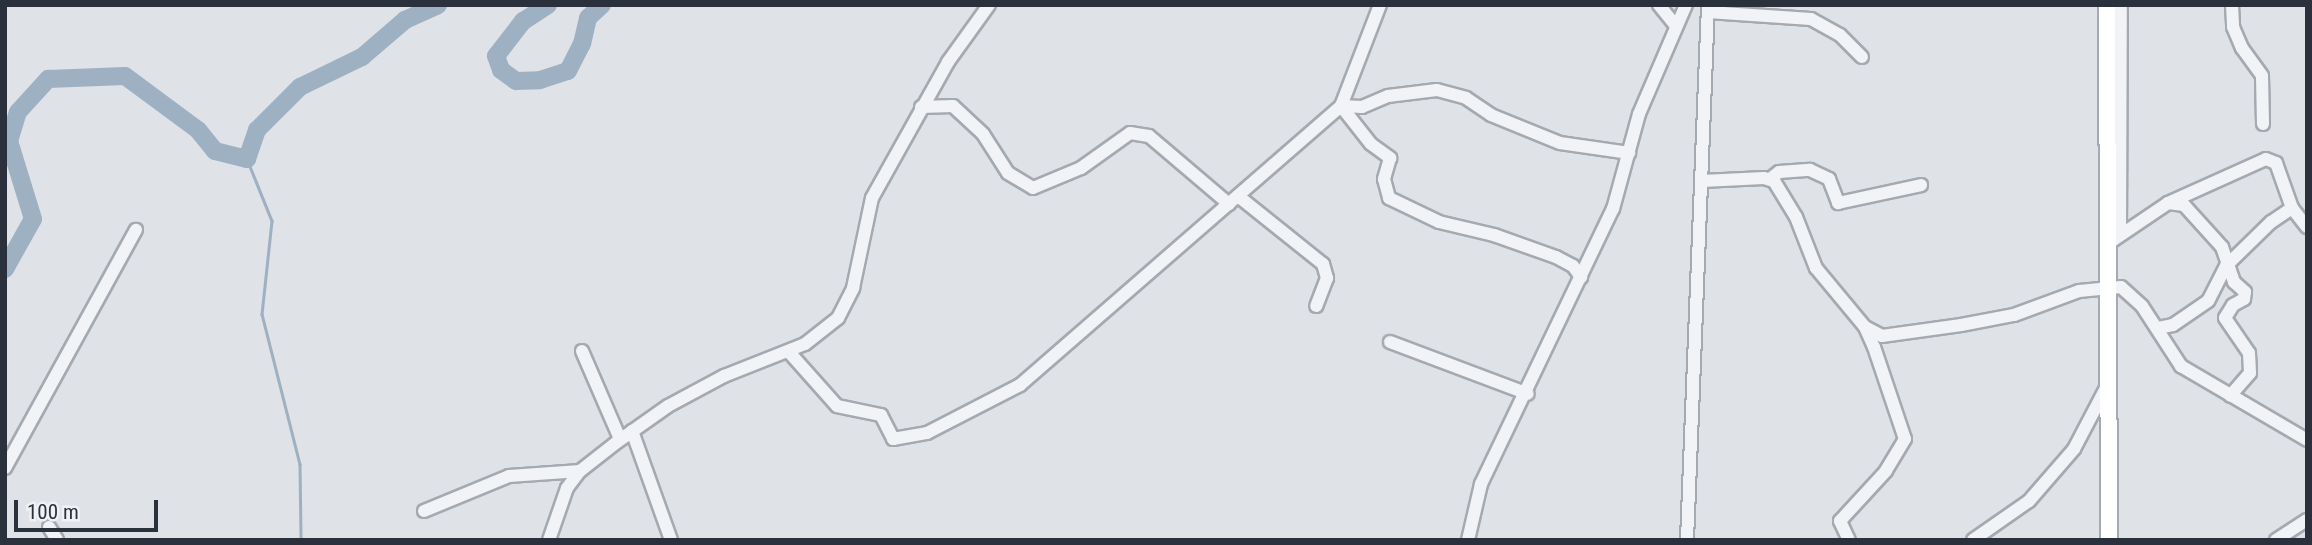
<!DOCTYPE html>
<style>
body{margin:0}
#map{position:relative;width:2312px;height:545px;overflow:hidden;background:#dfe2e7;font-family:"Roboto Condensed",sans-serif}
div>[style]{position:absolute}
.stream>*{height:2.5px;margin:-1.25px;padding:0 1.25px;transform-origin:1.25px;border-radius:1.25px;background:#9eb1c3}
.river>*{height:18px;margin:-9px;padding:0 9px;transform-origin:9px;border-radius:9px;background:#9eb1c3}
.roads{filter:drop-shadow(2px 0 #a5a9b0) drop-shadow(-2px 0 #a5a9b0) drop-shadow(0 2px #a5a9b0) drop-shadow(0 -2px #a5a9b0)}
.minor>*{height:12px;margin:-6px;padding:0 6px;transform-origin:6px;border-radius:6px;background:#f2f3f6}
.major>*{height:16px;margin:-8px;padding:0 8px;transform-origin:8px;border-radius:8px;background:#fff}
span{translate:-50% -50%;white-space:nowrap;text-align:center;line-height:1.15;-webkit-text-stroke:5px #eff1f5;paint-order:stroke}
.frame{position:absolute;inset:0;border:7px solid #2a313c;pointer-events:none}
.scale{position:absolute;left:14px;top:500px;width:144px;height:32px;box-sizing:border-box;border:4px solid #2a313c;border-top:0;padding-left:9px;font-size:21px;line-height:24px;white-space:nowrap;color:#2a313c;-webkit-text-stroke:5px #eff1f5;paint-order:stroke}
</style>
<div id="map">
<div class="stream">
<i style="left:247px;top:159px;width:67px;rotate:68deg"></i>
<i style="left:272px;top:221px;width:94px;rotate:96.1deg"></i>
<i style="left:262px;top:314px;width:155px;rotate:75.8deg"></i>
<i style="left:300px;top:464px;width:76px;rotate:89.2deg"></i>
</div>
<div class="river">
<i style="left:548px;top:5px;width:30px;rotate:147deg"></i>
<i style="left:523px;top:21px;width:44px;rotate:127.6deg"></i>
<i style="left:496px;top:56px;width:15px;rotate:70deg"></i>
<i style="left:501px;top:70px;width:19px;rotate:36deg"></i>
<i style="left:516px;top:81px;width:24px;rotate:-2deg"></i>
<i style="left:540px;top:80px;width:29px;rotate:-18deg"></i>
<i style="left:568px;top:71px;width:30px;rotate:-63deg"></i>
<i style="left:582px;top:44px;width:27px;rotate:-77deg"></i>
<i style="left:588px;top:18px;width:19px;rotate:-43deg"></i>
<i style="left:5px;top:269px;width:57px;rotate:-60.8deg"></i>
<i style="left:33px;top:219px;width:82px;rotate:-107.1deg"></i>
<i style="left:9px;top:141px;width:30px;rotate:-73deg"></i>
<i style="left:18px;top:112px;width:45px;rotate:-47.7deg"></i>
<i style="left:48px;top:79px;width:77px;rotate:-2.2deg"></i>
<i style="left:125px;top:76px;width:91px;rotate:36.5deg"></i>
<i style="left:198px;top:130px;width:27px;rotate:51deg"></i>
<i style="left:215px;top:151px;width:33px;rotate:14deg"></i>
<i style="left:247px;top:159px;width:31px;rotate:-71deg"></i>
<i style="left:257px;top:130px;width:61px;rotate:-45deg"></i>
<i style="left:300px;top:87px;width:69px;rotate:-25.8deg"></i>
<i style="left:362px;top:57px;width:57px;rotate:-40.7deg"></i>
<i style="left:405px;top:20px;width:36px;rotate:-24deg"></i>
</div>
<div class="roads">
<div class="minor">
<i style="left:1659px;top:5px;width:27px;rotate:51deg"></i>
<i style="left:2232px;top:5px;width:22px;rotate:87deg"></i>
<i style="left:2233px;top:27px;width:23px;rotate:67deg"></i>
<i style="left:2242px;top:48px;width:34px;rotate:54deg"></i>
<i style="left:2262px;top:76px;width:48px;rotate:88.8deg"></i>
<i style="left:1708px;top:12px;width:103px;rotate:3.9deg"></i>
<i style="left:1811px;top:19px;width:33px;rotate:29deg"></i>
<i style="left:1840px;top:35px;width:31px;rotate:45deg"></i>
<i style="left:1341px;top:106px;width:48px;rotate:51.7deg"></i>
<i style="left:1371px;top:144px;width:24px;rotate:36deg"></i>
<i style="left:1390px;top:158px;width:22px;rotate:106deg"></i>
<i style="left:1384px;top:179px;width:20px;rotate:75deg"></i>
<i style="left:1389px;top:198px;width:55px;rotate:25.6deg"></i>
<i style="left:1439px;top:222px;width:57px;rotate:13.3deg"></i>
<i style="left:1494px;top:235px;width:66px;rotate:19.5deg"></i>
<i style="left:1556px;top:257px;width:19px;rotate:28deg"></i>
<i style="left:1573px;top:266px;width:14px;rotate:54deg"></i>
<i style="left:1341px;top:106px;width:21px;rotate:3deg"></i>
<i style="left:1362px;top:107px;width:28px;rotate:-23deg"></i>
<i style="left:1388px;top:96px;width:49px;rotate:-7deg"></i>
<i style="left:1437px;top:90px;width:30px;rotate:15deg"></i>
<i style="left:1466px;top:98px;width:30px;rotate:34deg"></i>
<i style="left:1491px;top:115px;width:74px;rotate:22.1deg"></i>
<i style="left:1560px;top:143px;width:70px;rotate:8.2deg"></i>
<i style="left:921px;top:107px;width:32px;rotate:-2deg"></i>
<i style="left:953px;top:106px;width:41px;rotate:43deg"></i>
<i style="left:983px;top:134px;width:46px;rotate:57.3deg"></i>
<i style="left:1008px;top:173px;width:29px;rotate:31deg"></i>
<i style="left:1033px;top:188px;width:52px;rotate:-22.6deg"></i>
<i style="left:1081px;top:168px;width:60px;rotate:-35.5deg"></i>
<i style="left:1130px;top:133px;width:19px;rotate:9deg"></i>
<i style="left:1149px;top:136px;width:105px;rotate:40.4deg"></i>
<i style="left:1770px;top:179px;width:11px;rotate:-38deg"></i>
<i style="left:1779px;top:172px;width:31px;rotate:-4deg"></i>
<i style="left:1810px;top:170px;width:21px;rotate:25deg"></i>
<i style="left:1829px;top:179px;width:26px;rotate:69deg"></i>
<i style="left:1838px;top:203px;width:85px;rotate:-12.2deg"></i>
<i style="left:1702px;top:181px;width:62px;rotate:-2.8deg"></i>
<i style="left:1764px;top:178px;width:10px;rotate:17deg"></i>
<i style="left:1774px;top:181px;width:42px;rotate:58.6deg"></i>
<i style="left:1796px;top:217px;width:55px;rotate:68.6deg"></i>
<i style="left:1816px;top:268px;width:77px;rotate:50.3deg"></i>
<i style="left:1865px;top:327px;width:22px;rotate:66deg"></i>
<i style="left:1874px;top:347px;width:97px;rotate:71.4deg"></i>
<i style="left:1905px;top:439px;width:37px;rotate:121deg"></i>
<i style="left:1886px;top:471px;width:68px;rotate:132.6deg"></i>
<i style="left:1840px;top:521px;width:21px;rotate:65deg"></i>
<i style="left:1238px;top:196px;width:109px;rotate:38.7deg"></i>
<i style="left:1323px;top:264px;width:15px;rotate:74deg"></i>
<i style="left:1327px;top:278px;width:30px;rotate:111deg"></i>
<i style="left:2168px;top:203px;width:16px;rotate:7deg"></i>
<i style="left:2184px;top:205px;width:57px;rotate:47.9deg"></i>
<i style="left:2222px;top:247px;width:37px;rotate:71deg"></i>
<i style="left:2234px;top:282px;width:15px;rotate:42deg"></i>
<i style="left:2245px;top:292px;width:7px;rotate:98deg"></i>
<i style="left:2244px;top:299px;width:13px;rotate:151deg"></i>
<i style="left:2233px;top:305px;width:15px;rotate:122deg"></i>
<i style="left:2225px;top:318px;width:42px;rotate:55.6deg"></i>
<i style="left:2249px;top:353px;width:20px;rotate:87deg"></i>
<i style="left:2250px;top:373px;width:30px;rotate:131deg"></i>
<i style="left:2292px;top:208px;width:24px;rotate:52deg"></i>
<i style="left:2120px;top:235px;width:230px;rotate:-89.8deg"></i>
<i style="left:2106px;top:245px;width:75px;rotate:-34.1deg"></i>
<i style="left:2168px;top:203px;width:107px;rotate:-24.2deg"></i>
<i style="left:2266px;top:159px;width:11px;rotate:22deg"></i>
<i style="left:2276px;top:163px;width:48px;rotate:70.4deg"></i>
<i style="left:2292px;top:208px;width:25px;rotate:146deg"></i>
<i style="left:2271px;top:222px;width:63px;rotate:135.6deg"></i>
<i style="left:2226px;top:266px;width:39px;rotate:117deg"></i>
<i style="left:2208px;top:301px;width:42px;rotate:145.6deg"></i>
<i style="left:2173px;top:325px;width:16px;rotate:169deg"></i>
<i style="left:1865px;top:327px;width:19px;rotate:28deg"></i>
<i style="left:1882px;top:336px;width:80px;rotate:-7.9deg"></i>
<i style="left:1961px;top:325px;width:54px;rotate:-10.7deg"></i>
<i style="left:2014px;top:315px;width:69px;rotate:-20.3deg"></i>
<i style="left:2079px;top:291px;width:42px;rotate:-5.4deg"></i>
<i style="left:2121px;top:287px;width:28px;rotate:42deg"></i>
<i style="left:2142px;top:306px;width:72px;rotate:57deg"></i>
<i style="left:2181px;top:366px;width:146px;rotate:30.4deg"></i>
<i style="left:1390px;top:342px;width:147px;rotate:20.6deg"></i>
<i style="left:582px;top:351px;width:96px;rotate:66.6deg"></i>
<i style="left:789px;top:352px;width:72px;rotate:48.4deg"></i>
<i style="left:837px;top:406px;width:45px;rotate:11.6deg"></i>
<i style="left:881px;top:415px;width:27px;rotate:63deg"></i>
<i style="left:893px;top:439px;width:35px;rotate:-10deg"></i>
<i style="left:927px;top:433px;width:105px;rotate:-27.3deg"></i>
<i style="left:1020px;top:385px;width:425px;rotate:-41deg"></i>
<i style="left:1341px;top:106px;width:108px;rotate:-68.9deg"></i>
<i style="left:632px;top:431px;width:116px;rotate:70.3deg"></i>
<i style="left:5px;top:468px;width:272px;rotate:-61.2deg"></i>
<i style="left:424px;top:511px;width:92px;rotate:-22.4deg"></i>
<i style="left:509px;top:476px;width:71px;rotate:-4deg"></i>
<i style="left:49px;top:527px;width:15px;rotate:58deg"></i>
<i style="left:549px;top:540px;width:55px;rotate:-70.9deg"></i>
<i style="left:567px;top:488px;width:21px;rotate:-53deg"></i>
<i style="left:580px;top:471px;width:47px;rotate:-38.1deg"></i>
<i style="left:617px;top:442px;width:62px;rotate:-35.2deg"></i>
<i style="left:668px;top:406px;width:64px;rotate:-28.2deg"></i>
<i style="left:724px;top:376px;width:87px;rotate:-21.6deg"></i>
<i style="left:805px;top:344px;width:42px;rotate:-38.2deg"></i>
<i style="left:838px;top:318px;width:34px;rotate:-63deg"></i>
<i style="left:853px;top:288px;width:92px;rotate:-78.1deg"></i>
<i style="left:872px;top:198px;width:156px;rotate:-60.8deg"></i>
<i style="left:948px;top:62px;width:70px;rotate:-54.3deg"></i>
<i style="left:1468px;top:540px;width:57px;rotate:-76.9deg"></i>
<i style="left:1481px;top:484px;width:305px;rotate:-64.4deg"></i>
<i style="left:1613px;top:209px;width:98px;rotate:-74.7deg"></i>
<i style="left:1639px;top:114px;width:119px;rotate:-66.7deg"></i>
<i style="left:1687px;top:540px;width:535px;rotate:-87.75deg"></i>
<i style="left:1973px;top:540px;width:68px;rotate:-34.9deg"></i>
<i style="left:2029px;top:501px;width:69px;rotate:-49.1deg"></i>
<i style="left:2074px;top:449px;width:69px;rotate:-62.3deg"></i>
<i style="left:2276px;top:540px;width:37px;rotate:-33deg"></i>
</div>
<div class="major">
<i style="left:2107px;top:5px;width:535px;rotate:89.79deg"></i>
</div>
</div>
<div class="frame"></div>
<div class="scale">100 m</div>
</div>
